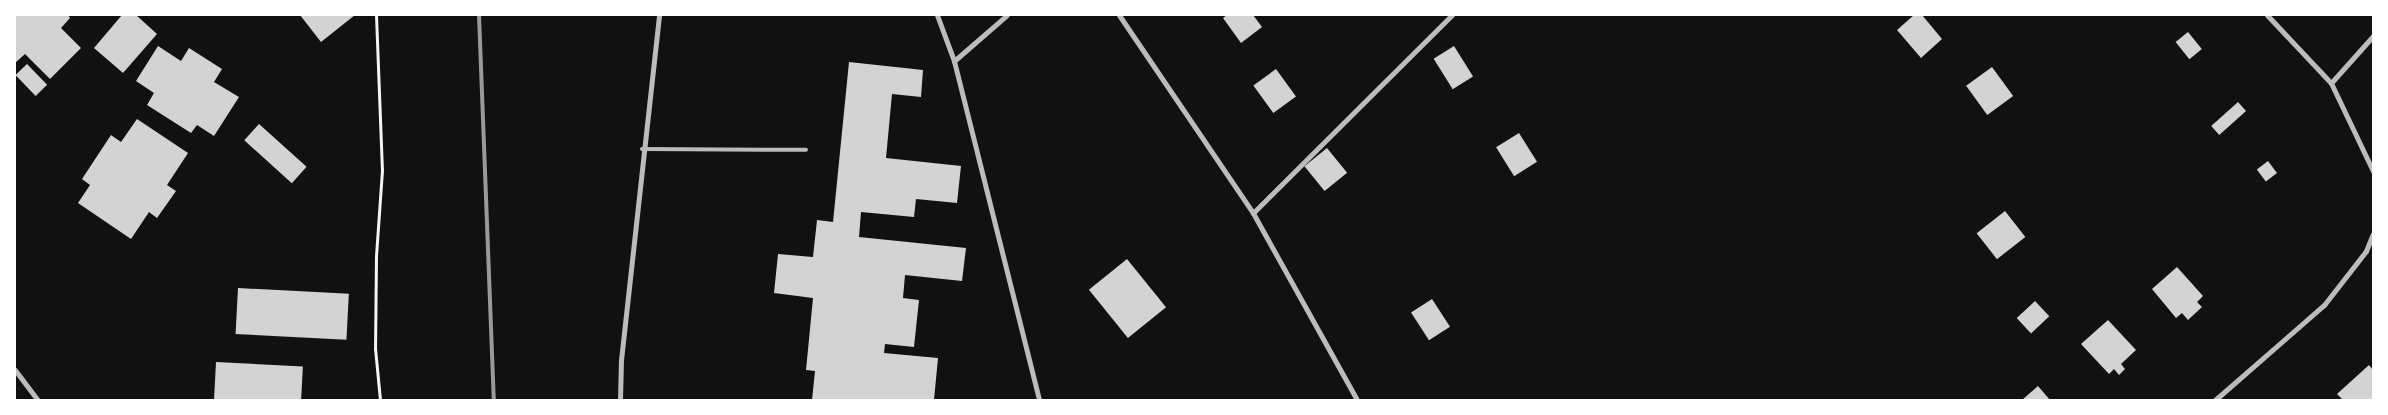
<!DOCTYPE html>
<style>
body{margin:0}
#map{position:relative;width:2388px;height:415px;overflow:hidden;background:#111;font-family:Arial,sans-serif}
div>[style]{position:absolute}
.building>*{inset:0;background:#d3d3d3;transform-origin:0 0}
.path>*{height:3px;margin:-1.5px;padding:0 1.5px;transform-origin:1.5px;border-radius:1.5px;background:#f5f5f5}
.service>*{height:4px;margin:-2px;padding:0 2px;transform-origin:2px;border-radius:2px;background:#bcbcbc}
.minor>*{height:5px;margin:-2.5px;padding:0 2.5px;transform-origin:2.5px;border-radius:2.5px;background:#bcbcbc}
.rail>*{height:4px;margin:-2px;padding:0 2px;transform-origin:2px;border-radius:2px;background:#9a9a9a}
span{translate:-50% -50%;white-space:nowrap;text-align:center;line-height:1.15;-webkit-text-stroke:4px #fff;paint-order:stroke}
.frame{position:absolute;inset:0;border:16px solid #fff;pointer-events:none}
</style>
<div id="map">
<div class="building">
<i style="clip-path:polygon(15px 15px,68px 15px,70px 18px,61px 28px,81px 48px,50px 79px,25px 54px,15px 63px)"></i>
<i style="clip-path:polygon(122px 15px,136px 15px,157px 34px,123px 73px,94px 48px)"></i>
<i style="clip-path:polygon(300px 15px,355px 15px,321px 42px)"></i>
<i style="clip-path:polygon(1227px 15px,1253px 15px,1262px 27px,1241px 43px,1223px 18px)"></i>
<i style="clip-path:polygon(1914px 15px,1922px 15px,1942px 39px,1921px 58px,1897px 30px)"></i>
<i style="left:2188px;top:32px;width:22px;height:16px;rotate:51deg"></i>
<i style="clip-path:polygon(158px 46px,181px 61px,189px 48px,222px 69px,214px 82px,239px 97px,214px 136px,197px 125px,191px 133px,147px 105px,154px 93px,136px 81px)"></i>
<i style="left:1454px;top:46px;width:36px;height:24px;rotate:58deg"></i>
<i style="clip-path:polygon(849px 62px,923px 70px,921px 97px,892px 94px,886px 158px,961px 166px,957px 203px,916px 199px,914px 217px,861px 212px,859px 237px,966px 248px,962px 281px,905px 275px,903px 298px,919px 300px,914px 347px,885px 344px,884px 353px,938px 358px,934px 400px,812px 400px,815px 371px,806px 370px,813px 298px,774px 293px,778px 254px,813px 257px,817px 220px,833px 222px)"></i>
<i style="left:27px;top:64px;width:29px;height:16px;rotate:46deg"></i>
<i style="left:1992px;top:67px;width:36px;height:32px;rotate:54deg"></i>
<i style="left:1276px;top:69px;width:34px;height:28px;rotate:54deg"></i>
<i style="left:2238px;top:102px;width:12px;height:36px;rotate:48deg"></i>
<i style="clip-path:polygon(137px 119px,188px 153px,167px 185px,176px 191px,157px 218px,149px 212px,131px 239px,78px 203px,90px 185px,82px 179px,111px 135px,121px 142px)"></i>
<i style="left:259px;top:124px;width:64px;height:22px;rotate:42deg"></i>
<i style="left:1519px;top:133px;width:34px;height:27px;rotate:58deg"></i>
<i style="left:1327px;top:148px;width:32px;height:29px;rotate:51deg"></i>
<i style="left:2268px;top:161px;width:15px;height:14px;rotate:53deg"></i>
<i style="left:2005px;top:211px;width:33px;height:36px;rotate:52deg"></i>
<i style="left:1127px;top:259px;width:62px;height:49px;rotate:51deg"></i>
<i style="clip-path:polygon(2177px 267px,2203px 296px,2197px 302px,2202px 307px,2188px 320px,2182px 313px,2176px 318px,2152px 289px)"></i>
<i style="left:238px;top:288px;width:111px;height:46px;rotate:3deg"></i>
<i style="left:1432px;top:299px;width:33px;height:25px;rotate:57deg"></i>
<i style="left:2035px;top:301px;width:21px;height:25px;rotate:47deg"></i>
<i style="clip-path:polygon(2108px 320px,2136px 350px,2121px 364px,2125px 369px,2119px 375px,2114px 369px,2109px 374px,2081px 344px)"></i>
<i style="left:216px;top:362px;width:87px;height:38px;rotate:3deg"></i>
<i style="clip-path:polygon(2369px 365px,2373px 370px,2373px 400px,2343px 400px,2337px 394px)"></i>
<i style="clip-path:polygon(2038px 386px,2050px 400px,2022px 400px)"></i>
</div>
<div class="path">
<i style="left:376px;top:15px;width:155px;rotate:87.8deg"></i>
<i style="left:382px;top:170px;width:86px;rotate:94deg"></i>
<i style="left:376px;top:256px;width:92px;rotate:90.6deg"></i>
<i style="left:375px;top:348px;width:52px;rotate:84.5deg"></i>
</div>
<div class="service">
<i style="left:642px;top:149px;width:164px;rotate:0.3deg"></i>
</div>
<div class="minor">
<i style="left:937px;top:15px;width:49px;rotate:69.7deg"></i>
<i style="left:954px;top:61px;width:349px;rotate:75.9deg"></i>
<i style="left:1119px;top:15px;width:239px;rotate:55.9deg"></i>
<i style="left:1253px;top:213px;width:214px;rotate:60.9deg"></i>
<i style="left:2267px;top:15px;width:93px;rotate:46.7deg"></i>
<i style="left:2331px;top:83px;width:98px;rotate:64.5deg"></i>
<i style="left:954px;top:61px;width:70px;rotate:-41deg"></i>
<i style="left:2331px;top:83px;width:63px;rotate:-48.2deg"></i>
<i style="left:1253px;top:213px;width:281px;rotate:-44.9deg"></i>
<i style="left:15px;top:370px;width:38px;rotate:53deg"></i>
<i style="left:620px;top:400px;width:40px;rotate:-88.6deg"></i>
<i style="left:621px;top:360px;width:347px;rotate:-83.7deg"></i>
<i style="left:2215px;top:400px;width:145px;rotate:-41.1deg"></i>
<i style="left:2324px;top:305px;width:68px;rotate:-52.1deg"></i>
<i style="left:2366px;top:251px;width:18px;rotate:-68deg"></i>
</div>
<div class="rail">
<i style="left:479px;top:15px;width:385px;rotate:87.8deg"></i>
</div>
<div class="frame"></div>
</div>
